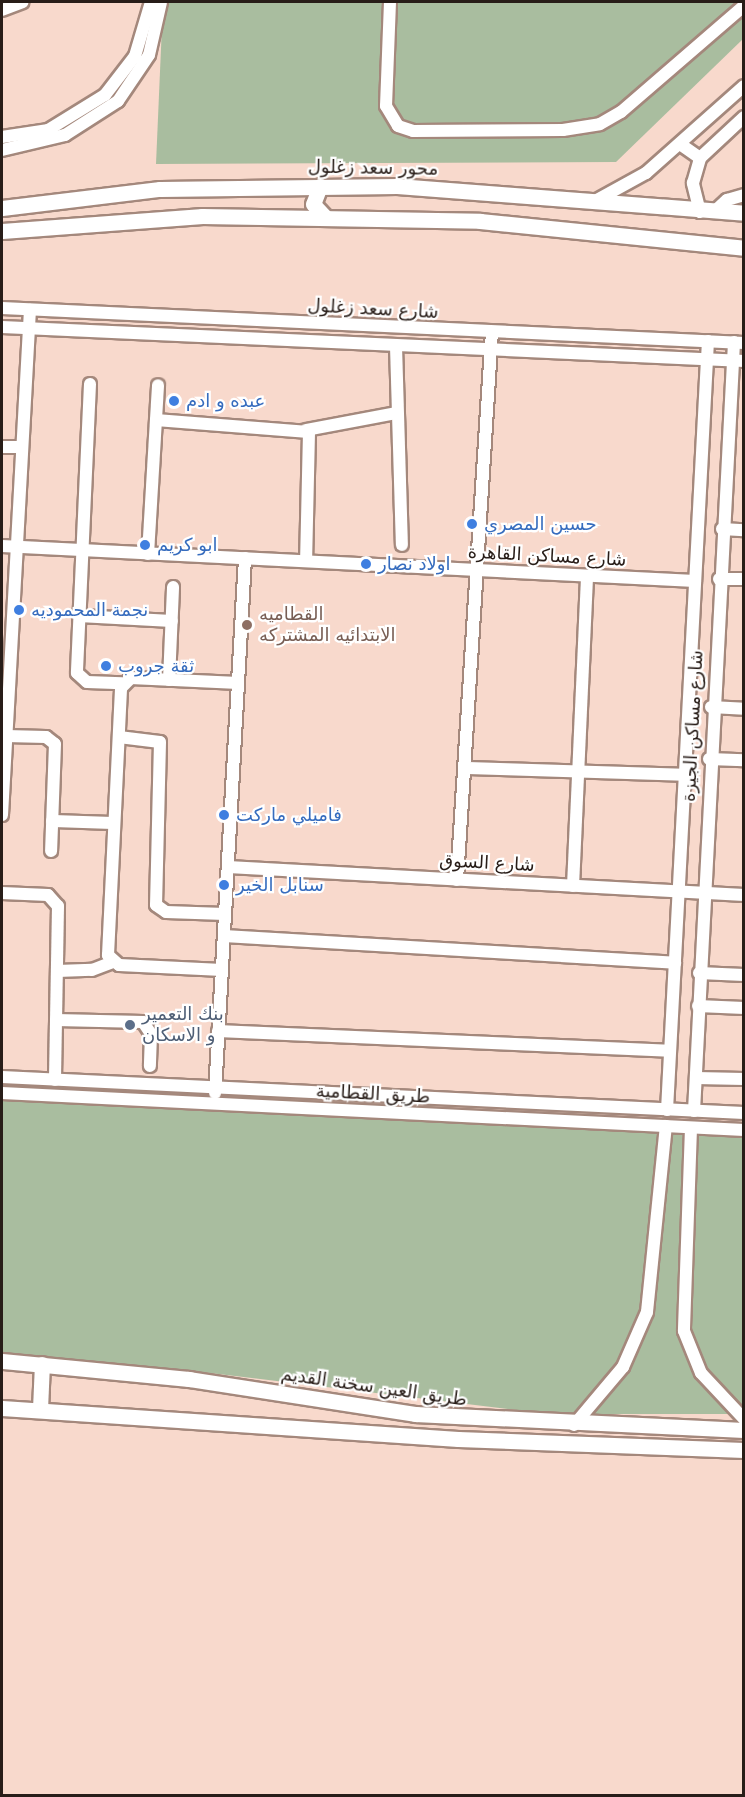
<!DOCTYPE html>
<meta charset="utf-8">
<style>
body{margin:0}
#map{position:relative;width:745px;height:1797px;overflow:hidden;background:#f8d9cc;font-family:"DejaVu Sans",Cairo,sans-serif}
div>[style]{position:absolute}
.green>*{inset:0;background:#a9bd9f}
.roads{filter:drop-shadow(2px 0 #a4887c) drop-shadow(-2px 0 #a4887c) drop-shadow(0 2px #a4887c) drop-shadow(0 -2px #a4887c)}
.minor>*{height:12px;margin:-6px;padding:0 6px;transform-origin:6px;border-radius:6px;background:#fff}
.major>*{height:15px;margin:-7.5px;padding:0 7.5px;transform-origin:7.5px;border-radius:7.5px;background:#fff}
.dots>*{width:16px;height:16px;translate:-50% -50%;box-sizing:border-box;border:3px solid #fff;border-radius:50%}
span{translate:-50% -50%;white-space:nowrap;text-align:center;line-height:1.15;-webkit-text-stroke:4.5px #fff;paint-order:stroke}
.street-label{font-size:18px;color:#281d18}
.shop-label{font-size:18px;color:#366cbe}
.left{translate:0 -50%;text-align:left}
.education-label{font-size:18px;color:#785e54}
.service-label{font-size:18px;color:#4e5e75}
.frame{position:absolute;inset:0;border:3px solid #281d18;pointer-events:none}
</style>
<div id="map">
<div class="green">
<i style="clip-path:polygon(163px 2px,743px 2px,743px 39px,616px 162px,156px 164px)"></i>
<i style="clip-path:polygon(2px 1095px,743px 1136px,743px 1414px,550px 1414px,193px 1371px,2px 1361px)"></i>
</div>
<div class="roads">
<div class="minor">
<i style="left:390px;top:2px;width:104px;rotate:92.2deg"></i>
<i style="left:386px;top:106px;width:23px;rotate:59deg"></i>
<i style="left:398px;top:126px;width:16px;rotate:18deg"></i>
<i style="left:413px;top:131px;width:150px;rotate:-0.4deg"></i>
<i style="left:563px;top:130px;width:37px;rotate:-9deg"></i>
<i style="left:600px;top:124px;width:24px;rotate:-30deg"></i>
<i style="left:621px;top:112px;width:162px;rotate:-40.8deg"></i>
<i style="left:2px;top:10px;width:22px;rotate:-21deg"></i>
<i style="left:2px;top:137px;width:47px;rotate:-8.7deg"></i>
<i style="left:48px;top:130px;width:67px;rotate:-31.6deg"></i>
<i style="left:105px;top:95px;width:49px;rotate:-52.4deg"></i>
<i style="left:135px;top:56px;width:56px;rotate:-73.5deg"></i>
<i style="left:680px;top:144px;width:24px;rotate:35deg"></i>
<i style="left:2px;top:150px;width:65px;rotate:-13.4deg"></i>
<i style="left:65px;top:135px;width:63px;rotate:-32.7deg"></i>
<i style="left:118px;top:101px;width:55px;rotate:-56deg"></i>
<i style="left:149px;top:55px;width:54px;rotate:-77.2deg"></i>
<i style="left:595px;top:201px;width:58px;rotate:-28.8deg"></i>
<i style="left:646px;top:173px;width:131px;rotate:-41.6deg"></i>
<i style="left:700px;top:212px;width:30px;rotate:-104deg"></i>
<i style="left:693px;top:183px;width:26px;rotate:-74deg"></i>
<i style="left:700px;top:158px;width:60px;rotate:-43deg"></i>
<i style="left:714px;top:212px;width:18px;rotate:-43deg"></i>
<i style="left:727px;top:200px;width:18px;rotate:-16deg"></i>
<i style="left:2px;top:308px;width:743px;rotate:2.7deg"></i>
<i style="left:2px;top:327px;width:743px;rotate:2.62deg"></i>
<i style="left:396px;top:346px;width:199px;rotate:88.3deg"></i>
<i style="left:90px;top:384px;width:289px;rotate:92.6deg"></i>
<i style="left:77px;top:673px;width:13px;rotate:42deg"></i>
<i style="left:87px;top:682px;width:35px;rotate:2deg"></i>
<i style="left:156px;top:420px;width:153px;rotate:4.5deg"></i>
<i style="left:309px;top:432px;width:129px;rotate:91.3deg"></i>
<i style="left:306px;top:430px;width:92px;rotate:-10.7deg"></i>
<i style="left:2px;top:447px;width:20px"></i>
<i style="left:722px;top:529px;width:22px;rotate:3deg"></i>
<i style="left:2px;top:546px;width:694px;rotate:2.89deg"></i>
<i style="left:148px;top:554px;width:169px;rotate:-86.6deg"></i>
<i style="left:719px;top:579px;width:25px"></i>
<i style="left:79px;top:616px;width:93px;rotate:3.1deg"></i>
<i style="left:169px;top:680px;width:93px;rotate:-87.5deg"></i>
<i style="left:711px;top:707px;width:33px;rotate:3deg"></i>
<i style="left:6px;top:736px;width:40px;rotate:1.4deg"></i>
<i style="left:46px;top:737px;width:11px;rotate:38deg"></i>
<i style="left:55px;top:744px;width:107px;rotate:92.1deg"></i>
<i style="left:119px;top:737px;width:41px;rotate:7deg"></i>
<i style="left:160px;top:742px;width:163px;rotate:91.4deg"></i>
<i style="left:156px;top:905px;width:12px;rotate:35deg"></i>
<i style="left:166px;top:912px;width:59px;rotate:1.9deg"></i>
<i style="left:709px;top:759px;width:35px;rotate:2deg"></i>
<i style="left:466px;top:768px;width:219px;rotate:1.8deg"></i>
<i style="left:2px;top:815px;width:506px;rotate:-86.83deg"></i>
<i style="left:52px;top:821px;width:62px;rotate:1.8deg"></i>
<i style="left:228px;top:867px;width:517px;rotate:3.11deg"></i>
<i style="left:457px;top:880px;width:549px;rotate:-86.35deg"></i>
<i style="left:573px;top:886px;width:310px;rotate:-87.4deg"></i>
<i style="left:2px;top:893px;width:46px;rotate:2.5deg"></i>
<i style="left:48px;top:895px;width:15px;rotate:48deg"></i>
<i style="left:58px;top:906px;width:174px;rotate:91deg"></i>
<i style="left:224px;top:936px;width:452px;rotate:3.4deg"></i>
<i style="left:222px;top:970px;width:103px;rotate:-177.2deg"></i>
<i style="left:119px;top:965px;width:15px;rotate:-138deg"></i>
<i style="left:108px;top:955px;width:267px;rotate:-87.2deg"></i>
<i style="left:121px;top:688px;width:14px;rotate:-45deg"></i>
<i style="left:131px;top:678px;width:107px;rotate:2.7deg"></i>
<i style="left:57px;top:971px;width:35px;rotate:-2deg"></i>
<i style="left:92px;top:970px;width:22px;rotate:-21deg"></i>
<i style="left:699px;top:973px;width:45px;rotate:2.5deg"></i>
<i style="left:698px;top:1006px;width:46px;rotate:2.5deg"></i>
<i style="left:56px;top:1020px;width:87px;rotate:1.3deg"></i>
<i style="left:143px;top:1022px;width:14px;rotate:56deg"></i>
<i style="left:151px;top:1034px;width:32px;rotate:92deg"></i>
<i style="left:218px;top:1031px;width:451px;rotate:2.5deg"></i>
<i style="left:2px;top:1077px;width:743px;rotate:2.78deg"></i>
<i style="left:696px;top:1078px;width:48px;rotate:1.2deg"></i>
<i style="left:2px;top:1093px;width:743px;rotate:2.85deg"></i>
<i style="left:215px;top:1093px;width:536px;rotate:-86.79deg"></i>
<i style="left:667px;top:1110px;width:770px;rotate:-86.95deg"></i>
<i style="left:694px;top:1111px;width:770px;rotate:-87.02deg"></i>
<i style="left:691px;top:1128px;width:203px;rotate:92deg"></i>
<i style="left:684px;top:1331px;width:45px;rotate:68deg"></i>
<i style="left:701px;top:1373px;width:63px;rotate:46.9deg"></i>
<i style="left:574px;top:1425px;width:76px;rotate:-49.8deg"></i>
<i style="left:623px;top:1367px;width:60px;rotate:-66.4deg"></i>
<i style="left:647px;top:1312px;width:187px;rotate:-84.2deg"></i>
</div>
<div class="major">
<i style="left:320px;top:186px;width:19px;rotate:111deg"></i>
<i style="left:313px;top:204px;width:19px;rotate:47deg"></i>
<i style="left:2px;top:208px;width:159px;rotate:-6.9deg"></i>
<i style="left:160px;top:189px;width:237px;rotate:-0.7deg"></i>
<i style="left:397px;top:186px;width:348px;rotate:4.4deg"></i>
<i style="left:2px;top:231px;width:201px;rotate:-4.3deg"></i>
<i style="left:202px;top:216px;width:278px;rotate:1deg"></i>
<i style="left:480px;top:221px;width:265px;rotate:5.8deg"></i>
<i style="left:2px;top:1361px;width:188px;rotate:5.5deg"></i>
<i style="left:189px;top:1379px;width:229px;rotate:8.8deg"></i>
<i style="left:415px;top:1414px;width:329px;rotate:2.8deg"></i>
<i style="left:2px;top:1408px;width:457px;rotate:3.9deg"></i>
<i style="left:458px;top:1439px;width:286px;rotate:2.2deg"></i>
<i style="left:40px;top:1409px;width:45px;rotate:-87.5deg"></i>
</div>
</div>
<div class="dots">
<i style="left:174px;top:401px;background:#3f7fe0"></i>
<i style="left:472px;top:524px;background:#3f7fe0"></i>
<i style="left:145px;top:545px;background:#3f7fe0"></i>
<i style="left:366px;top:564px;background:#3f7fe0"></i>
<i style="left:19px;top:610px;background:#3f7fe0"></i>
<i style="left:247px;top:625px;background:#8d6e63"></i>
<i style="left:106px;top:666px;background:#3f7fe0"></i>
<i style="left:224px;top:815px;background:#3f7fe0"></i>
<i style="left:224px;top:885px;background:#3f7fe0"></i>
<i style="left:130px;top:1025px;background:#5c6f8a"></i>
</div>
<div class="street-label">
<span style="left:373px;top:168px;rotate:1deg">محور سعد زغلول</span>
<span style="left:373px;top:309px;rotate:3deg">شارع سعد زغلول</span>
<span style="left:547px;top:556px;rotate:3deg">شارع مساكن القاهرة</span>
<span style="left:693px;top:726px;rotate:-87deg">شارع مساكن الجيزة</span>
<span style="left:487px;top:863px;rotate:3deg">شارع السوق</span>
<span style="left:373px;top:1094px;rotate:3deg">طريق القطامية</span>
<span style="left:374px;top:1387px;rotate:8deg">طريق العين سخنة القديم</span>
</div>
<div class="shop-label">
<span class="left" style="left:186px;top:401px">عبده و ادم</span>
<span class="left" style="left:484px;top:524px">حسين المصري</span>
<span class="left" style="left:157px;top:545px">ابو كريم</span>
<span class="left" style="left:378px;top:564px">اولاد نصار</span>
<span class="left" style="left:31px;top:610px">نجمة المحموديه</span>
<span class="left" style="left:118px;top:666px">ثقة جروب</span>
<span class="left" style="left:236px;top:815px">فاميلي ماركت</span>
<span class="left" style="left:236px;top:885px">سنابل الخير</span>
</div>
<div class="education-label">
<span class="left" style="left:259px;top:625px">القطاميه<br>الابتدائيه المشتركه</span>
</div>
<div class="service-label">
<span class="left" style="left:142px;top:1025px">بنك التعمير<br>و الاسكان</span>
</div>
<div class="frame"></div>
</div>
